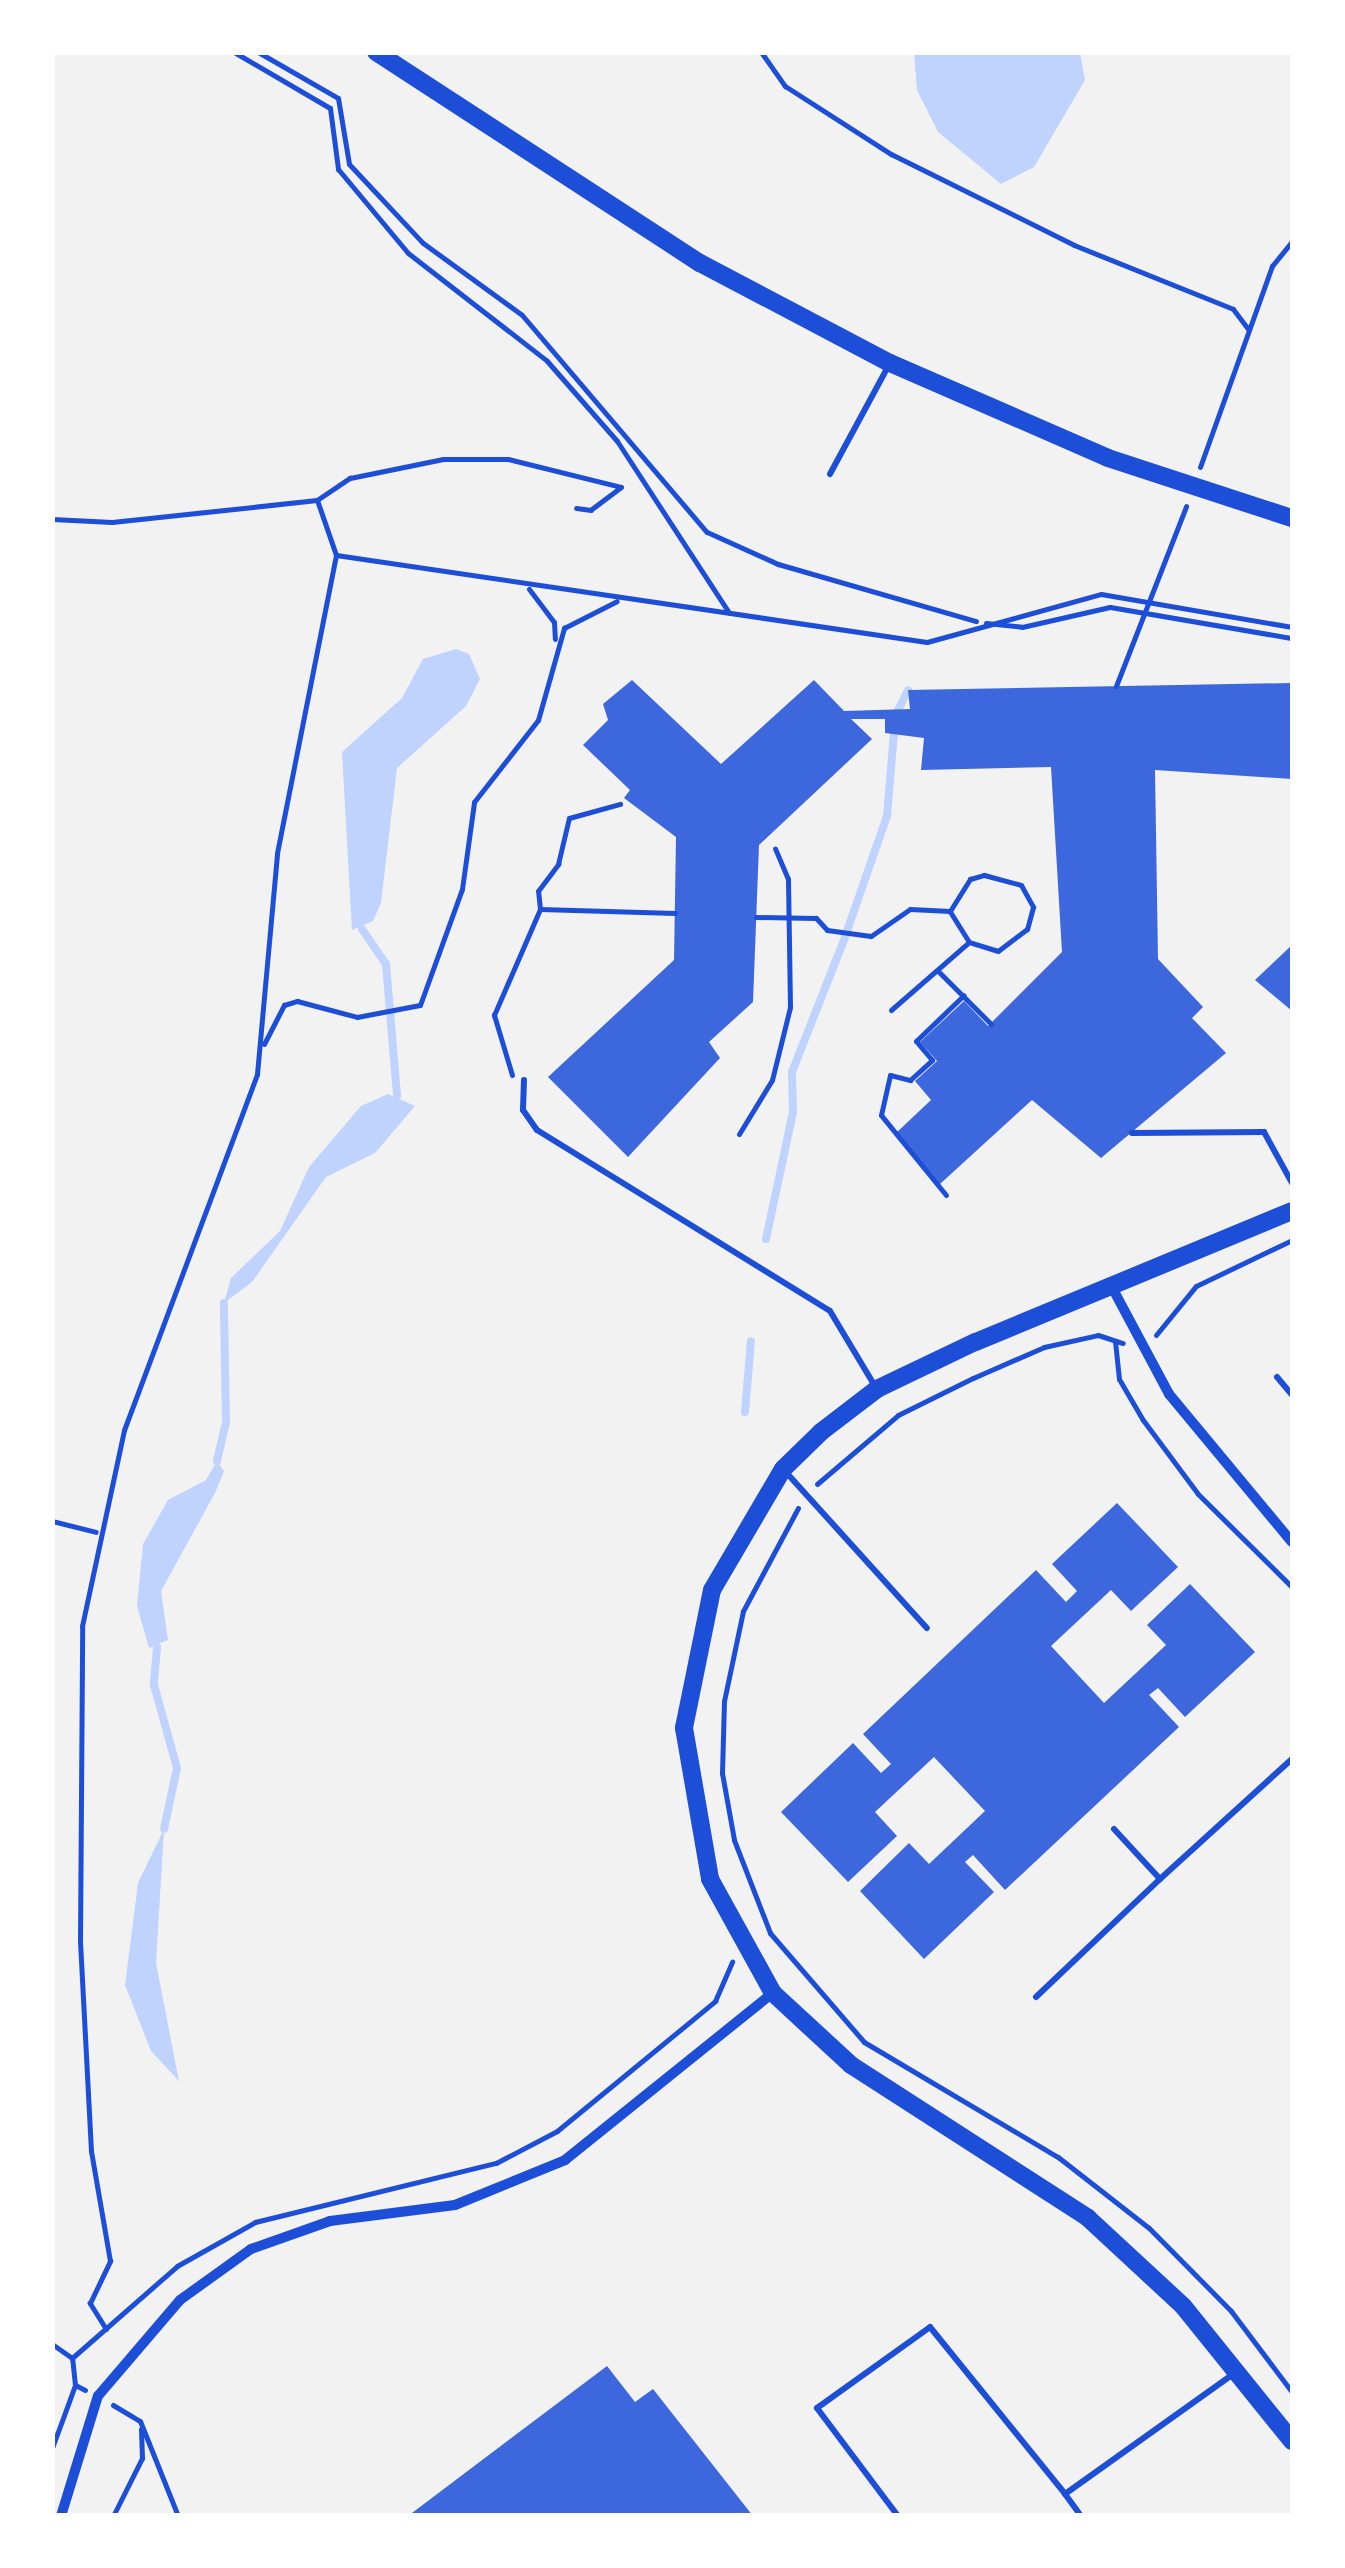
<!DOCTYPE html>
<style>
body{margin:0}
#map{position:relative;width:1345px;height:2568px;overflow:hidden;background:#f2f2f2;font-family:Karla,sans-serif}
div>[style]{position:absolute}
.water>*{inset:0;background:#bfd3fe}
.stream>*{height:8px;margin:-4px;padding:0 4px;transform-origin:4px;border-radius:4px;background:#bfd3fe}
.building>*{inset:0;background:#3d67dc}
.path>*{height:5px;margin:-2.5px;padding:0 2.5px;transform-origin:2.5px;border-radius:2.5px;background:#1d4ed8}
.service>*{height:6px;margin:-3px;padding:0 3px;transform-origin:3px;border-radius:3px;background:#1d4ed8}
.minor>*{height:10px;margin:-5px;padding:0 5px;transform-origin:5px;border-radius:5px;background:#1d4ed8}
.tertiary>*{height:18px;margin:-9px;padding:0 9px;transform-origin:9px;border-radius:9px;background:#1d4ed8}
span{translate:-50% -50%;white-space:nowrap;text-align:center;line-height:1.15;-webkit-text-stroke:8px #fff;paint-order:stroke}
.frame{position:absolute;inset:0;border:55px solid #fff;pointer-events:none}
</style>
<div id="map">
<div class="water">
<i style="clip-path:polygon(914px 53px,1080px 53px,1085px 80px,1034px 167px,1001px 184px,938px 132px,917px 90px)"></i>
<i style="clip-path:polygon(456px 649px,469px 654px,480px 679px,466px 706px,397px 768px,381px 903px,373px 921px,352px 930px,342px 752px,402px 698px,423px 659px)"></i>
<i style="clip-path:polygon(388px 1094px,415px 1106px,375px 1153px,326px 1177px,252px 1282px,224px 1303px,231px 1278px,280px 1231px,309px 1167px,361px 1106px)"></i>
<i style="clip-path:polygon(217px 1461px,224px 1471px,215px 1493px,161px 1591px,168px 1640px,149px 1648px,137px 1606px,143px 1544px,168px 1500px,206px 1480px)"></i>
<i style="clip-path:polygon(164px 1829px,156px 1963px,179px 2081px,151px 2051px,125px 1985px,138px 1883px)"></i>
</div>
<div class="stream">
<i style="left:898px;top:710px;width:22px;rotate:-63deg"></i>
<i style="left:362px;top:929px;width:42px;rotate:55.6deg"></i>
<i style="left:386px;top:964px;width:132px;rotate:85.2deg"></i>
<i style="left:847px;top:931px;width:122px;rotate:-70.8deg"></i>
<i style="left:887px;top:816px;width:83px;rotate:-85.2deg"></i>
<i style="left:766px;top:1239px;width:130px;rotate:-78deg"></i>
<i style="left:793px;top:1112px;width:40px;rotate:-91.4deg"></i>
<i style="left:792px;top:1072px;width:147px;rotate:-68.5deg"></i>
<i style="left:745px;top:1412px;width:71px;rotate:-85.2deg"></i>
<i style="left:217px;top:1461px;width:39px;rotate:-77deg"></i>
<i style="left:226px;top:1423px;width:120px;rotate:-91deg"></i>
<i style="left:157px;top:1647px;width:38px;rotate:95deg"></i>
<i style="left:154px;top:1685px;width:86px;rotate:74.5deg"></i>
<i style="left:177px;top:1768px;width:62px;rotate:102deg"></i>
</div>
<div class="building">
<i style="clip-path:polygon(632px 680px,721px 764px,814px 680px,844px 711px,910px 709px,908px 690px,1292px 683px,1292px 779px,1155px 770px,1158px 959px,1203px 1007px,1192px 1018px,1226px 1053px,1101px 1158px,1032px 1100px,940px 1184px,895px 1134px,931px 1100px,915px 1081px,937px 1061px,920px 1042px,964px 1001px,988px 1026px,1062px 952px,1051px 767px,921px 770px,924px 738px,885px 733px,885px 719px,851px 719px,872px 739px,759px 845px,753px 1002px,709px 1042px,720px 1058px,628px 1157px,548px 1077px,674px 960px,676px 837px,624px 798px,630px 790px,583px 745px,608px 720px,603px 704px)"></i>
<i style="clip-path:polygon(1292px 945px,1292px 1011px,1255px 980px)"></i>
<i style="clip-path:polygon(1117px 1503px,1178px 1567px,1131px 1611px,1111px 1590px,1051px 1646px,1104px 1703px,1166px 1645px,1147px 1625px,1190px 1584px,1255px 1652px,1185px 1717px,1158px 1688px,1149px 1695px,1179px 1727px,1005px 1890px,973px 1855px,965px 1862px,994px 1892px,924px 1959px,860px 1891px,909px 1843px,929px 1864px,985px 1811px,934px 1757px,875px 1812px,897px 1836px,848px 1882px,781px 1812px,853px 1743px,881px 1773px,891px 1764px,863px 1734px,1036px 1570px,1066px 1602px,1077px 1591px,1052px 1564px)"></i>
<i style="clip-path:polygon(607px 2366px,635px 2402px,653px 2389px,753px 2516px,408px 2516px)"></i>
</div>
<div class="path">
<i style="left:234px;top:52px;width:111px;rotate:30.3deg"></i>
<i style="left:330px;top:108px;width:62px;rotate:82.5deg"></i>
<i style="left:338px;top:169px;width:109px;rotate:50.2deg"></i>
<i style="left:408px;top:253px;width:176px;rotate:37.8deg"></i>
<i style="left:547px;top:361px;width:106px;rotate:48.8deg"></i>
<i style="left:617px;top:441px;width:205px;rotate:56.9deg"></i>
<i style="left:258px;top:52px;width:92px;rotate:29.9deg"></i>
<i style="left:338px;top:98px;width:67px;rotate:80.5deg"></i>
<i style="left:349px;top:164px;width:108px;rotate:46.9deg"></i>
<i style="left:423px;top:243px;width:122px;rotate:36deg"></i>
<i style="left:522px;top:315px;width:285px;rotate:49.6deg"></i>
<i style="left:707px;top:532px;width:78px;rotate:24.3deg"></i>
<i style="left:778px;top:564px;width:206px;rotate:16.1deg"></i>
<i style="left:761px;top:52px;width:42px;rotate:54.8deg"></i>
<i style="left:785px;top:86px;width:126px;rotate:32.7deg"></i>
<i style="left:891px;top:154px;width:204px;rotate:26.4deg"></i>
<i style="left:1074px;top:245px;width:171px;rotate:21.9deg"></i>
<i style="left:1233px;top:309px;width:26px;rotate:53deg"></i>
<i style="left:1200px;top:467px;width:214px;rotate:-70.3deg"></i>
<i style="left:1272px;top:266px;width:32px;rotate:-51deg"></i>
<i style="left:317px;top:500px;width:40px;rotate:-34deg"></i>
<i style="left:350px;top:478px;width:95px;rotate:-11.5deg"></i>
<i style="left:443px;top:459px;width:65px"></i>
<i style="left:508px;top:459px;width:116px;rotate:13.9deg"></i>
<i style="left:621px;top:487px;width:38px;rotate:143deg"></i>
<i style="left:591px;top:510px;width:15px;rotate:-172deg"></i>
<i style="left:52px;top:519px;width:60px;rotate:2.9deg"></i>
<i style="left:112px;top:522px;width:206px;rotate:-6.1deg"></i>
<i style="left:317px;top:500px;width:58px;rotate:70.9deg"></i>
<i style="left:336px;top:555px;width:597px;rotate:8.37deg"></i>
<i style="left:927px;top:642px;width:180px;rotate:-15.4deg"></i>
<i style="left:1101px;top:594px;width:194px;rotate:9.8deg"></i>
<i style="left:529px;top:589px;width:41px;rotate:52.9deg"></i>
<i style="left:554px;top:622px;width:17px;rotate:87deg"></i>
<i style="left:986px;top:623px;width:36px;rotate:6deg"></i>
<i style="left:1022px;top:627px;width:90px;rotate:-12.8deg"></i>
<i style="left:1110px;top:607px;width:185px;rotate:9.7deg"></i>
<i style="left:1116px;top:686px;width:193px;rotate:-68.7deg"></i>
<i style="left:540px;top:909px;width:135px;rotate:1.7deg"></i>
<i style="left:756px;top:917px;width:60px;rotate:1deg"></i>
<i style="left:816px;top:918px;width:16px;rotate:47deg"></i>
<i style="left:827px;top:930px;width:44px;rotate:7.8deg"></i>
<i style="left:871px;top:936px;width:47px;rotate:-34.7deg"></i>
<i style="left:910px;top:909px;width:40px;rotate:2.9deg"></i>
<i style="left:950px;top:911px;width:38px;rotate:-58deg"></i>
<i style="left:970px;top:879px;width:15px;rotate:-16deg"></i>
<i style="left:984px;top:875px;width:38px;rotate:15deg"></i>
<i style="left:1021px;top:885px;width:25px;rotate:61deg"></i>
<i style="left:1033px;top:907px;width:23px;rotate:105deg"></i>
<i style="left:1027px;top:929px;width:36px;rotate:143deg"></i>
<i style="left:998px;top:951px;width:30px;rotate:-163deg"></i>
<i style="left:969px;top:942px;width:36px;rotate:-122deg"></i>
<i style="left:938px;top:971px;width:75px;rotate:45deg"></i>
<i style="left:891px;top:1010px;width:103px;rotate:-41.1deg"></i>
<i style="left:264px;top:1044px;width:44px;rotate:-62.9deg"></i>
<i style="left:284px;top:1005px;width:14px;rotate:-17deg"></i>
<i style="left:297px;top:1001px;width:62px;rotate:14.9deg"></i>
<i style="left:357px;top:1017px;width:64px;rotate:-10.8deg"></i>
<i style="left:420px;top:1005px;width:123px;rotate:-70.1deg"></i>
<i style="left:462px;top:889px;width:88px;rotate:-82.1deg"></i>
<i style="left:474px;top:802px;width:104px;rotate:-52deg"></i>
<i style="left:538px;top:720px;width:96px;rotate:-74.2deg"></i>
<i style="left:564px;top:628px;width:59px;rotate:-27deg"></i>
<i style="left:512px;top:1075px;width:63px;rotate:-106.7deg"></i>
<i style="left:494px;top:1015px;width:116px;rotate:-66.5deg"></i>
<i style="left:540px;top:909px;width:18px;rotate:-96deg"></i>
<i style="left:538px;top:891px;width:34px;rotate:-53deg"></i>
<i style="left:558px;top:864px;width:47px;rotate:-76.6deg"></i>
<i style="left:569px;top:818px;width:53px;rotate:-15.4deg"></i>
<i style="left:739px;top:1134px;width:63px;rotate:-58.6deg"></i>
<i style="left:772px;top:1080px;width:75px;rotate:-76.1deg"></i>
<i style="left:790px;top:1007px;width:128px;rotate:-90.9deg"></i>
<i style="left:788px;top:879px;width:33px;rotate:-113deg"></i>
<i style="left:946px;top:1195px;width:103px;rotate:-129.1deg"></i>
<i style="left:881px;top:1115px;width:41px;rotate:-77.3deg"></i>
<i style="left:890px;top:1075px;width:21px;rotate:14deg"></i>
<i style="left:910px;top:1080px;width:30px;rotate:-42deg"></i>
<i style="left:932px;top:1060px;width:25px;rotate:-130deg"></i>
<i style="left:916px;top:1041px;width:66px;rotate:-43.8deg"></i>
<i style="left:1156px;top:1335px;width:63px;rotate:-50.8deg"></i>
<i style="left:1196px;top:1286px;width:106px;rotate:-25.6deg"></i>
<i style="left:1115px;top:1341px;width:38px;rotate:84deg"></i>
<i style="left:1119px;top:1379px;width:48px;rotate:59.7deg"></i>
<i style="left:1143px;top:1420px;width:92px;rotate:53.4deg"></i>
<i style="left:1198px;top:1494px;width:132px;rotate:44.7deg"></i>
<i style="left:817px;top:1484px;width:106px;rotate:-40.4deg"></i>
<i style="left:898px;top:1415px;width:84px;rotate:-26.3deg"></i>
<i style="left:973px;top:1378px;width:77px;rotate:-23.6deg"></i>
<i style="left:1044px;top:1347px;width:55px;rotate:-12.5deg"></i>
<i style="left:1098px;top:1335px;width:26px;rotate:18deg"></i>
<i style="left:798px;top:1508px;width:117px;rotate:118.1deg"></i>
<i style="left:743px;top:1611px;width:92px;rotate:101.9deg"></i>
<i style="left:724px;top:1701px;width:72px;rotate:91.6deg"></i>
<i style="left:722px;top:1773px;width:68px;rotate:79.8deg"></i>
<i style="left:734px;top:1840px;width:100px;rotate:68.8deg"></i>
<i style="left:770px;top:1933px;width:144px;rotate:49.2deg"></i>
<i style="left:864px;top:2042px;width:226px;rotate:30.7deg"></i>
<i style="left:1058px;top:2157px;width:115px;rotate:38deg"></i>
<i style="left:1149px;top:2228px;width:117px;rotate:45.3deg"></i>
<i style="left:1231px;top:2311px;width:101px;rotate:53deg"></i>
<i style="left:52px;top:1521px;width:45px;rotate:14deg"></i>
<i style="left:106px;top:2329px;width:31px;rotate:-122deg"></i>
<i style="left:90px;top:2303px;width:47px;rotate:-64.5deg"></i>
<i style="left:110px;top:2261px;width:112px;rotate:-99.8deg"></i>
<i style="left:91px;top:2151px;width:209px;rotate:-93deg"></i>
<i style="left:80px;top:1942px;width:316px;rotate:-89.6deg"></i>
<i style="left:82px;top:1626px;width:200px;rotate:-77.9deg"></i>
<i style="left:124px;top:1430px;width:380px;rotate:-69.5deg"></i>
<i style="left:257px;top:1074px;width:222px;rotate:-84.8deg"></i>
<i style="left:277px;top:853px;width:304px;rotate:-78.8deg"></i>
<i style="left:52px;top:2344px;width:24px;rotate:35deg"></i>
<i style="left:85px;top:2390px;width:11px;rotate:-153deg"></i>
<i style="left:75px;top:2385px;width:27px;rotate:-96deg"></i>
<i style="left:72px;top:2358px;width:140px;rotate:-41.2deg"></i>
<i style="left:177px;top:2266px;width:90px;rotate:-29.4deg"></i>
<i style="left:255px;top:2222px;width:248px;rotate:-13.8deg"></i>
<i style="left:496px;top:2163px;width:69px;rotate:-27.7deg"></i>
<i style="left:557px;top:2131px;width:205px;rotate:-39.4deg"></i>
<i style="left:715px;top:2001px;width:43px;rotate:-66.4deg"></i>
<i style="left:113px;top:2405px;width:31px;rotate:31deg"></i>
<i style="left:140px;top:2421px;width:102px;rotate:68.2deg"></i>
<i style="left:52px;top:2448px;width:67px;rotate:-69.9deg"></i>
<i style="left:113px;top:2516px;width:65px;rotate:-63.4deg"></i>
<i style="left:142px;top:2458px;width:29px;rotate:-92deg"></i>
</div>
<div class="service">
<i style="left:830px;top:474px;width:124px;rotate:-61.6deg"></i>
<i style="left:524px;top:1080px;width:30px;rotate:92deg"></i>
<i style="left:523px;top:1110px;width:24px;rotate:55deg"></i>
<i style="left:537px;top:1130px;width:344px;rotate:31.7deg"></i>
<i style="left:830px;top:1311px;width:90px;rotate:59.1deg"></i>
<i style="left:1132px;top:1133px;width:132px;rotate:-0.4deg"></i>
<i style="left:1264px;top:1132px;width:58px;rotate:61.2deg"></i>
<i style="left:1277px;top:1377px;width:23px;rotate:50deg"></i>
<i style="left:784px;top:1470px;width:213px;rotate:47.9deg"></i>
<i style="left:1114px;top:1829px;width:68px;rotate:47.4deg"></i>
<i style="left:1160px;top:1879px;width:178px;rotate:-42.3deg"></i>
<i style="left:1036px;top:1997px;width:171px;rotate:-43.6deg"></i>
<i style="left:1065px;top:2494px;width:27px;rotate:54deg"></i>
<i style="left:898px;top:2516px;width:135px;rotate:-126.9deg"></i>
<i style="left:817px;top:2408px;width:139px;rotate:-35.6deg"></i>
<i style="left:930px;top:2327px;width:215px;rotate:51deg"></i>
<i style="left:1065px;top:2494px;width:205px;rotate:-35.5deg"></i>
</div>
<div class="minor">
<i style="left:1114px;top:1291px;width:117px;rotate:61.9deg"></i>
<i style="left:1169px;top:1394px;width:192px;rotate:50.3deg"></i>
<i style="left:61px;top:2516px;width:126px;rotate:-72.9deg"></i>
<i style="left:98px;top:2396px;width:126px;rotate:-49.5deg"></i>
<i style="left:180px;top:2300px;width:87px;rotate:-35.7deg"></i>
<i style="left:251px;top:2249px;width:84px;rotate:-19.5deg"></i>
<i style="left:330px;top:2221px;width:126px;rotate:-7.3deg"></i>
<i style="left:455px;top:2205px;width:119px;rotate:-22.2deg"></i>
<i style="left:565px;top:2160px;width:267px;rotate:-38.8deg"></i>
</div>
<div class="tertiary">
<i style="left:376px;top:52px;width:387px;rotate:33.1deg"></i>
<i style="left:700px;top:263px;width:215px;rotate:27.8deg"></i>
<i style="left:890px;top:363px;width:238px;rotate:23.5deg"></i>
<i style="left:1108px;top:458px;width:194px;rotate:18.1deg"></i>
<i style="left:1292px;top:1211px;width:343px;rotate:157.5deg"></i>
<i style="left:975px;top:1342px;width:109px;rotate:154.4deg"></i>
<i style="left:877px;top:1389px;width:71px;rotate:142.5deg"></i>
<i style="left:821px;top:1432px;width:53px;rotate:135.8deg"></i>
<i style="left:783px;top:1469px;width:140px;rotate:120.4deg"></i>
<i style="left:712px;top:1590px;width:141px;rotate:101.5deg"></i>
<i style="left:684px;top:1728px;width:153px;rotate:80.2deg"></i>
<i style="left:710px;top:1879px;width:130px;rotate:61.1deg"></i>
<i style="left:773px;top:1993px;width:106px;rotate:42.7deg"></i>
<i style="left:851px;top:2065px;width:282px;rotate:32.8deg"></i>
<i style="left:1088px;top:2218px;width:129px;rotate:42.8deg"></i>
<i style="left:1183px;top:2306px;width:174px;rotate:51.1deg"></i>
</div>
<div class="frame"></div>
</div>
